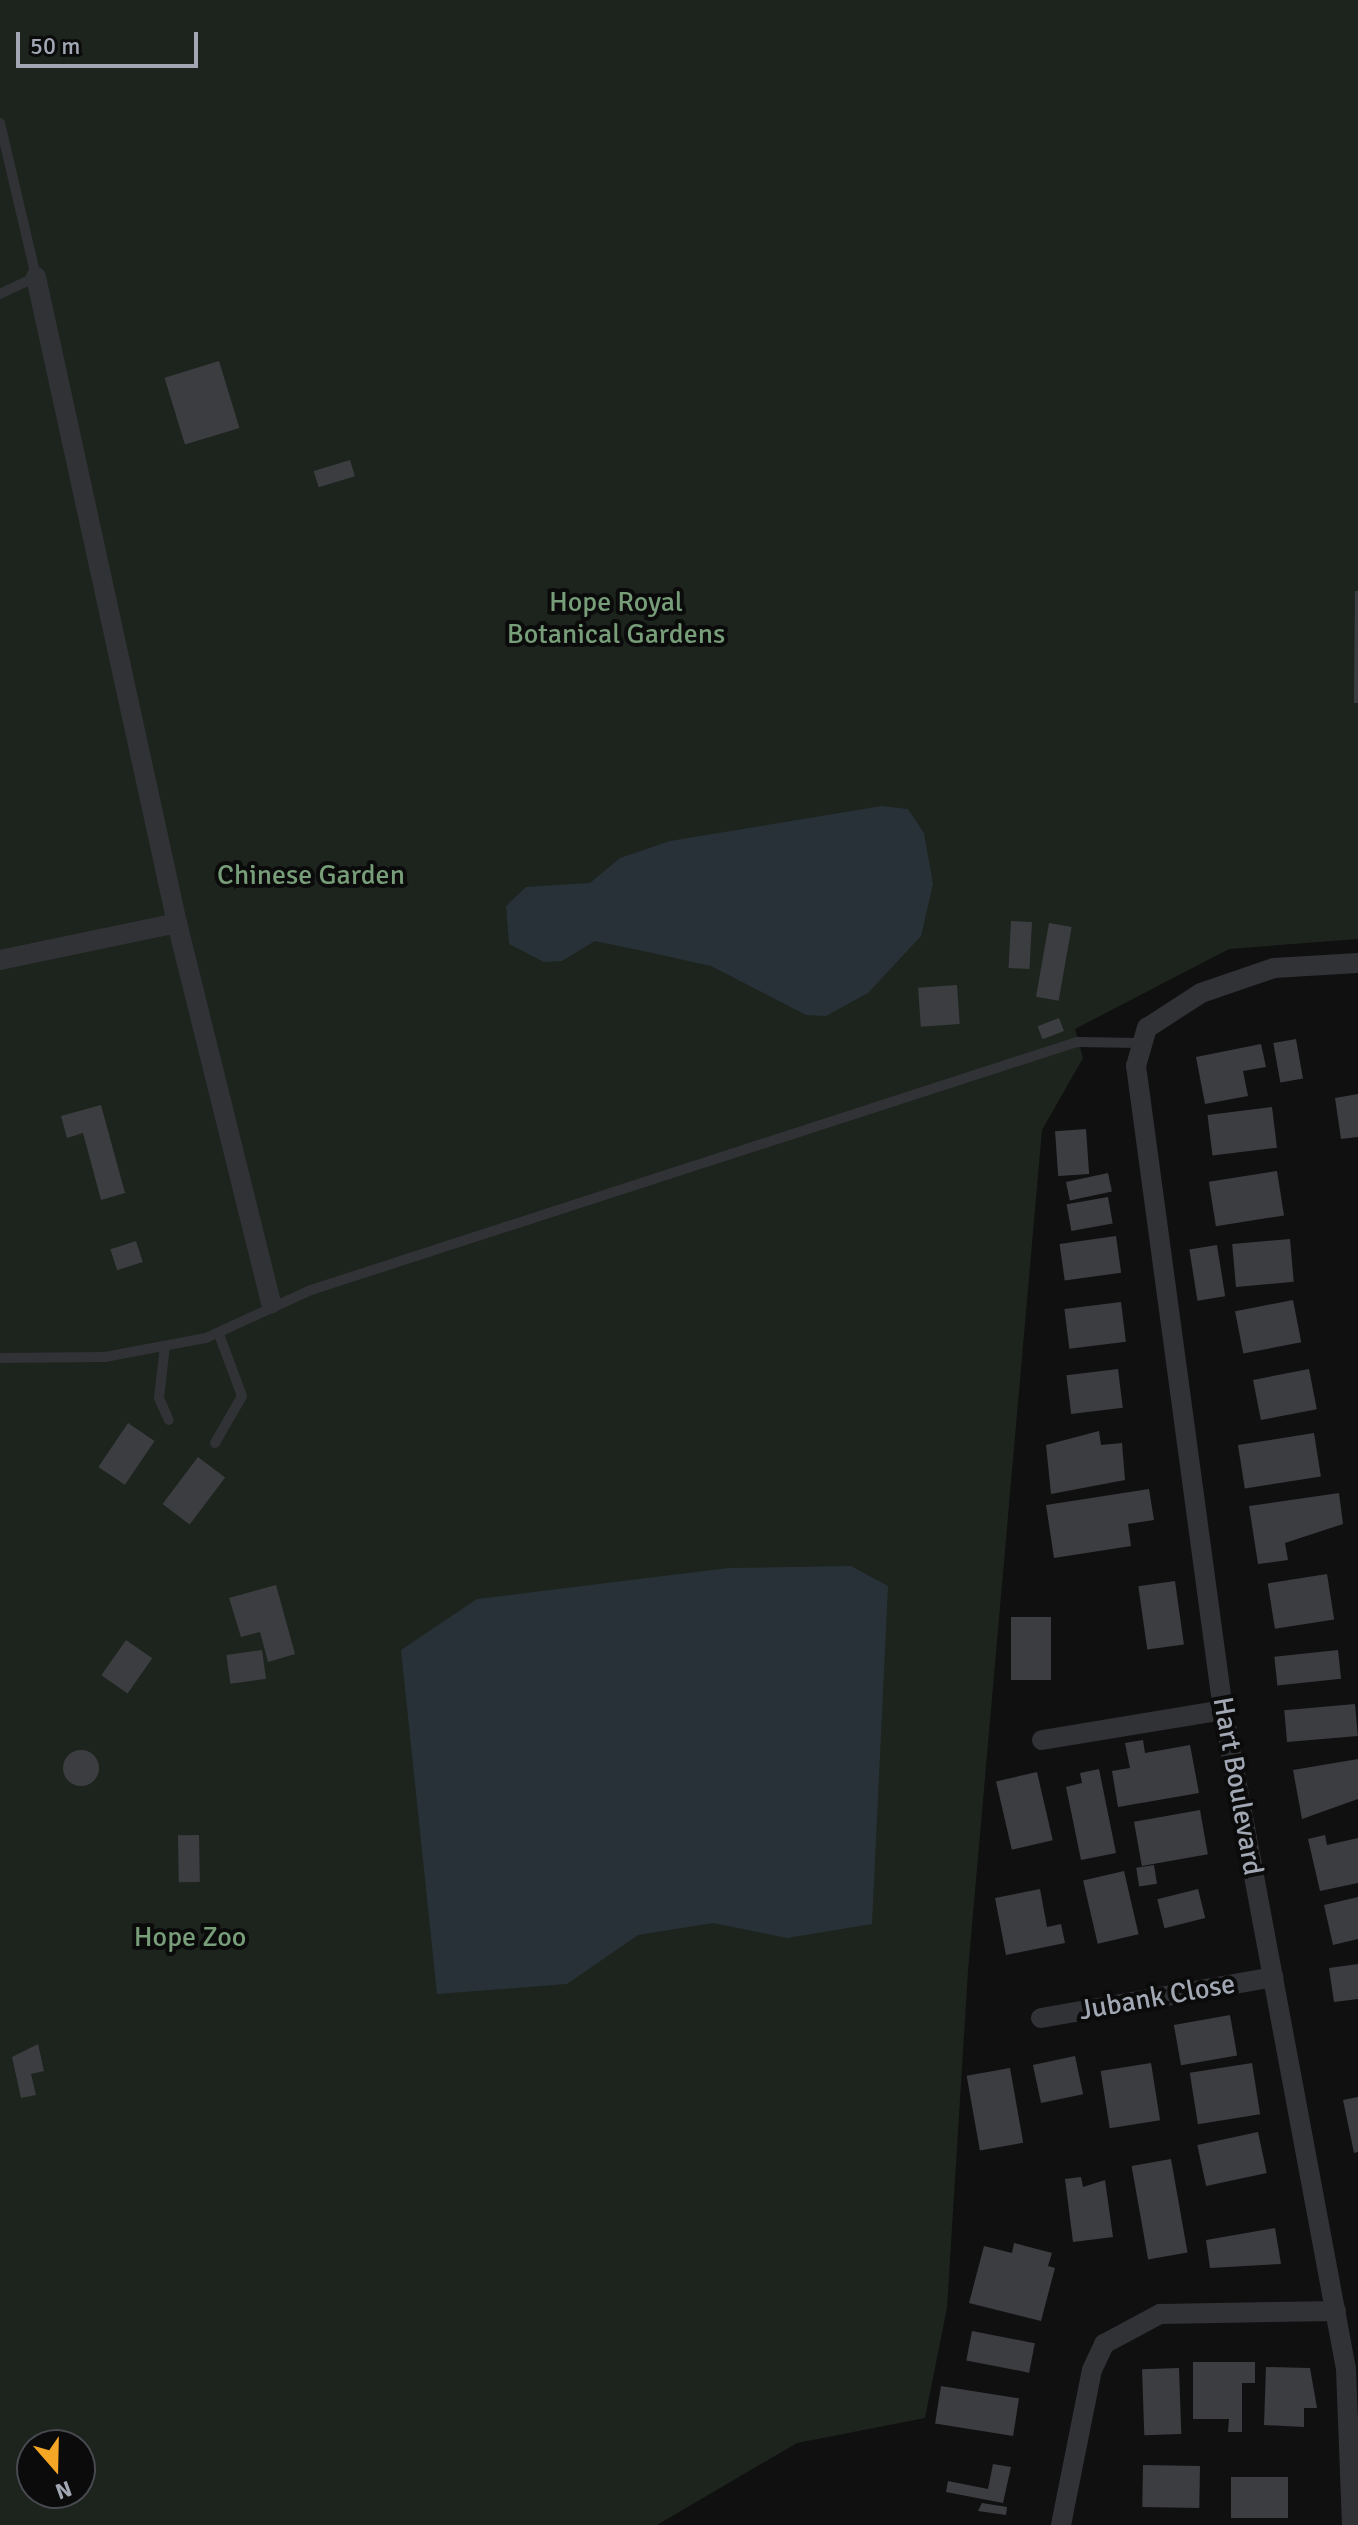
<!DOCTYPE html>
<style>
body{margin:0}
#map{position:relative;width:1358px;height:2525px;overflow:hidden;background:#101011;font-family:Signika,sans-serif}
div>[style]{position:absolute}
.green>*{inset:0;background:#1c241d}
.water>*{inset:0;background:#283137}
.building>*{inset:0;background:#3c3d41;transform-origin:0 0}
.round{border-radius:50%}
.service>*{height:10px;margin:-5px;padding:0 5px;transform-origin:5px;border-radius:5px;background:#313236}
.minor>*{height:20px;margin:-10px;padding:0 10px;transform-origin:10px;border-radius:10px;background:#313236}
span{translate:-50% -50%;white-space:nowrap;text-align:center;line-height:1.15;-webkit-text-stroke:8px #0b0b0c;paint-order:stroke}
.park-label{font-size:28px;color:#779e78}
.street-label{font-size:28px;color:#a1a7b3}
.north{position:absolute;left:16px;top:2429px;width:80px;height:80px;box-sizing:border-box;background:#0b0b0c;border:2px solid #47494f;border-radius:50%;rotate:160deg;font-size:22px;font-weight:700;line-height:32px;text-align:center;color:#a1a7b3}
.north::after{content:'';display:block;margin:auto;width:28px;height:36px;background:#f5a625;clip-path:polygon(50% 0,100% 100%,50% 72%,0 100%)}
.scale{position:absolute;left:16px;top:32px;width:182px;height:36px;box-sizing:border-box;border:4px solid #a1a7b3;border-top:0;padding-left:10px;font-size:24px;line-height:28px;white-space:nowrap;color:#a1a7b3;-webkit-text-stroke:6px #0b0b0c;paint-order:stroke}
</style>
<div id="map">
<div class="green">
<i style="clip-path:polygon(evenodd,0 0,1358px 0,1358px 939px,1229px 949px,1075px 1029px,1083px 1058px,1042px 1130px,968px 1971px,947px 2308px,925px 2418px,797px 2443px,657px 2525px,0 2525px,0 0,32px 2445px,80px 2445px,80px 2493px,32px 2493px,32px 2445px)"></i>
</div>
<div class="water">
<i style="clip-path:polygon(882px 806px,908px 809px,924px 833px,933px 884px,921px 936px,868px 993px,826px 1016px,806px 1015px,711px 966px,648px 952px,595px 941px,562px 961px,544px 962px,509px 944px,506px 906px,526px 887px,590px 883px,620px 858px,670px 841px)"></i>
<i style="clip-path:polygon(851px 1566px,888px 1586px,872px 1924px,787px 1938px,713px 1923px,638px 1935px,567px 1984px,437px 1994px,401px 1650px,477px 1599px,728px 1568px)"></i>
</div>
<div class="building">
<i style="left:219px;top:361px;width:70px;height:57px;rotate:73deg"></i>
<i style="left:350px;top:460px;width:17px;height:38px;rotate:73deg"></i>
<i style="clip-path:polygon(1355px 591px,1358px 591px,1358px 703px,1354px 703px)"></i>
<i style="left:1011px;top:921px;width:21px;height:47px;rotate:3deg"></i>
<i style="left:1049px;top:923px;width:23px;height:75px;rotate:10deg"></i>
<i style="left:957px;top:985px;width:39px;height:39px;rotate:86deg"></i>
<i style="left:1059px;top:1018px;width:14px;height:23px;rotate:69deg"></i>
<i style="left:1296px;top:1039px;width:40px;height:23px;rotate:80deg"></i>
<i style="clip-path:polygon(1261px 1044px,1266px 1067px,1243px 1071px,1248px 1096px,1205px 1104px,1196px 1057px)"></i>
<i style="clip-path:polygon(1358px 1094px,1358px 1137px,1341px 1139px,1335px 1098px)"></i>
<i style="clip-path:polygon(101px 1105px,125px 1193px,101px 1200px,83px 1133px,67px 1138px,61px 1116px)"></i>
<i style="left:1272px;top:1107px;width:41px;height:65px;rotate:83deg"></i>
<i style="left:1086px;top:1129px;width:45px;height:31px;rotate:86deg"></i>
<i style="left:1277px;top:1171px;width:45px;height:69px;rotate:81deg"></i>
<i style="left:1108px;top:1173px;width:19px;height:43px;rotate:78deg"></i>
<i style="left:1108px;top:1197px;width:27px;height:42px;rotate:80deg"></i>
<i style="left:1116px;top:1236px;width:37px;height:57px;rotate:82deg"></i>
<i style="left:1290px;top:1239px;width:43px;height:58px;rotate:85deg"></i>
<i style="left:136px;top:1241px;width:22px;height:27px;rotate:72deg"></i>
<i style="left:1217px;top:1245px;width:52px;height:28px;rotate:81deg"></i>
<i style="left:1293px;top:1300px;width:43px;height:59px;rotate:79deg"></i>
<i style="left:1121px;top:1302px;width:40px;height:57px;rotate:83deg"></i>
<i style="left:1118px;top:1369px;width:39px;height:52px;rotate:83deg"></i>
<i style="left:1309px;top:1369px;width:41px;height:57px;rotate:79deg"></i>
<i style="left:128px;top:1423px;width:32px;height:53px;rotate:34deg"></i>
<i style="clip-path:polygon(1099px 1431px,1101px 1445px,1122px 1443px,1125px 1480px,1051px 1494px,1046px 1445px)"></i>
<i style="left:1314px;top:1433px;width:44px;height:77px;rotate:81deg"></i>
<i style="left:198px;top:1457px;width:34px;height:59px;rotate:37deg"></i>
<i style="clip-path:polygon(1149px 1489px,1154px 1520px,1128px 1524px,1131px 1546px,1054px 1558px,1046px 1505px)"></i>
<i style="clip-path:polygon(1339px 1493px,1343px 1524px,1285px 1543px,1288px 1560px,1258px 1564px,1249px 1506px)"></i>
<i style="left:1327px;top:1574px;width:46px;height:60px;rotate:81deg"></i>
<i style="left:1175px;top:1581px;width:64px;height:37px;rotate:82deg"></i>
<i style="clip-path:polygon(276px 1585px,295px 1654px,268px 1662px,260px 1632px,241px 1637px,229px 1598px)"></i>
<i style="left:1011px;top:1617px;width:40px;height:63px"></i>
<i style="left:126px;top:1640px;width:32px;height:43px;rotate:35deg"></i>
<i style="left:262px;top:1650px;width:29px;height:36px;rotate:82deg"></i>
<i style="left:1338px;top:1650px;width:29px;height:64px;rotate:84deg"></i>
<i style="left:1355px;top:1704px;width:32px;height:71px;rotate:85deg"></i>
<i style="clip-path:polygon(1143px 1740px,1145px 1753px,1190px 1745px,1199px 1793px,1118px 1807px,1112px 1771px,1130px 1768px,1125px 1743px)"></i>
<i class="round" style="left:63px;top:1750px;width:36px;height:36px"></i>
<i style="clip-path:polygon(1358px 1759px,1358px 1799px,1302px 1819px,1293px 1770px)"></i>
<i style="clip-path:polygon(1099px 1769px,1116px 1853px,1081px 1860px,1066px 1787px,1082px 1783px,1080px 1773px)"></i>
<i style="left:1037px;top:1772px;width:70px;height:42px;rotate:77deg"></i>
<i style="left:1200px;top:1810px;width:45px;height:67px;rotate:80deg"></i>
<i style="left:199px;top:1835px;width:47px;height:21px;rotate:89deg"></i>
<i style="clip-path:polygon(1325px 1835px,1327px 1845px,1358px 1838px,1358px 1883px,1320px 1891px,1308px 1839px)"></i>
<i style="left:1154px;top:1865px;width:19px;height:18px;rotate:81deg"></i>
<i style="left:1124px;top:1871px;width:65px;height:42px;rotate:77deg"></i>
<i style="clip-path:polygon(1040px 1889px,1047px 1927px,1061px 1924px,1065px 1943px,1006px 1955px,995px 1898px)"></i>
<i style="left:1198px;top:1889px;width:30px;height:42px;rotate:76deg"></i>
<i style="clip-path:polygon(1358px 1897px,1358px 1939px,1333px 1945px,1324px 1905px)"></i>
<i style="clip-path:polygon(1358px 1964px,1358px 1999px,1334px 2002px,1329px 1968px)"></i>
<i style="left:1230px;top:2015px;width:41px;height:57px;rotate:80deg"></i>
<i style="clip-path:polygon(38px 2044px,44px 2071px,31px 2074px,36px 2095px,21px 2098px,12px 2057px)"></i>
<i style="left:1075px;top:2056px;width:39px;height:43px;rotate:78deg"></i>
<i style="left:1151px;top:2063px;width:58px;height:51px;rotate:81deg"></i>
<i style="left:1252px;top:2063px;width:52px;height:63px;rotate:81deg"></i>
<i style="left:1010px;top:2068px;width:76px;height:44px;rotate:80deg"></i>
<i style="clip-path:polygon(1358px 2097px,1358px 2152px,1354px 2153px,1343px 2100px)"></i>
<i style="left:1258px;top:2132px;width:42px;height:62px;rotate:78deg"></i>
<i style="left:1171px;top:2159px;width:95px;height:40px;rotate:80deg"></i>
<i style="clip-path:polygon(1081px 2177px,1083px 2187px,1105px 2180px,1113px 2237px,1073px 2242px,1065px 2179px)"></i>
<i style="clip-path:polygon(1275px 2228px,1281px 2264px,1210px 2268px,1206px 2240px)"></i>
<i style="clip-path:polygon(1014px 2243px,1052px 2253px,1048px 2266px,1055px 2268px,1041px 2321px,969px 2303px,984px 2246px,1012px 2253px)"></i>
<i style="left:972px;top:2331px;width:64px;height:30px;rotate:11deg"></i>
<i style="clip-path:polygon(1193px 2362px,1255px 2362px,1255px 2383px,1242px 2383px,1242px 2432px,1228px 2432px,1229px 2419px,1193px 2419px)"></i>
<i style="clip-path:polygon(1266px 2367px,1310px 2368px,1317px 2408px,1304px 2408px,1304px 2427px,1264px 2425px)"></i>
<i style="left:1179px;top:2368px;width:66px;height:37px;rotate:88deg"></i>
<i style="left:941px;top:2386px;width:79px;height:38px;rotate:9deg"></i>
<i style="clip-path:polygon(993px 2464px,1011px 2467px,1003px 2503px,946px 2492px,948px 2481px,988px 2489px)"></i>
<i style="left:1143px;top:2465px;width:57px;height:42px;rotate:1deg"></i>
<i style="left:1231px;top:2477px;width:57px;height:41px"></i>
<i style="clip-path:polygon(982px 2503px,1007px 2507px,1006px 2515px,978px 2511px)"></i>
</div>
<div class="service">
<i style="left:0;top:123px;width:158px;rotate:76.8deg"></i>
<i style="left:36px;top:277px;width:40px;rotate:155deg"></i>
<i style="left:165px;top:1346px;width:52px;rotate:96.6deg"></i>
<i style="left:159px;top:1398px;width:24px;rotate:66deg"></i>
<i style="left:0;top:1358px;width:105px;rotate:-0.5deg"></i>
<i style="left:105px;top:1357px;width:103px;rotate:-10.7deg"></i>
<i style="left:206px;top:1338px;width:115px;rotate:-24.6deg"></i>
<i style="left:311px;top:1290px;width:805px;rotate:-17.94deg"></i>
<i style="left:1077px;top:1042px;width:62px;rotate:0.9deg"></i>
<i style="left:215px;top:1443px;width:54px;rotate:-60.1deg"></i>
<i style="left:242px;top:1396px;width:66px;rotate:-110.4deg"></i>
</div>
<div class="minor">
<i style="left:36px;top:277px;width:661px;rotate:77.69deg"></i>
<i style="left:177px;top:923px;width:392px;rotate:76.1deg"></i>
<i style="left:0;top:960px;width:181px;rotate:-11.8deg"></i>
<i style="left:1042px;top:1740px;width:183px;rotate:-9.4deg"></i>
<i style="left:1041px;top:2018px;width:236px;rotate:-10deg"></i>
<i style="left:1061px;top:2525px;width:158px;rotate:-78.7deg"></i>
<i style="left:1092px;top:2370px;width:29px;rotate:-65deg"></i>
<i style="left:1104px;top:2344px;width:64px;rotate:-28.2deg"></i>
<i style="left:1160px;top:2314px;width:176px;rotate:-1deg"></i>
<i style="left:1352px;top:2525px;width:156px;rotate:-92.2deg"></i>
<i style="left:1346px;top:2369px;width:670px;rotate:-100.57deg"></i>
<i style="left:1223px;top:1710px;width:650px;rotate:-97.69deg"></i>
<i style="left:1136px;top:1066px;width:40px;rotate:-74deg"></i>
<i style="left:1147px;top:1028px;width:64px;rotate:-32.9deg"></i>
<i style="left:1201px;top:993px;width:77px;rotate:-18.9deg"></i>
<i style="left:1274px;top:968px;width:84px;rotate:-3.4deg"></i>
</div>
<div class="park-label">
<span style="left:616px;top:618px">Hope Royal<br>Botanical Gardens</span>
<span style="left:311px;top:875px">Chinese Garden</span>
<span style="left:190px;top:1937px">Hope Zoo</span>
</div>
<div class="street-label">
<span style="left:1238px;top:1786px;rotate:80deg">Hart Boulevard</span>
<span style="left:1157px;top:1997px;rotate:-10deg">Jubank Close</span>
</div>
<div class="north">N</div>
<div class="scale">50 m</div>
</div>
